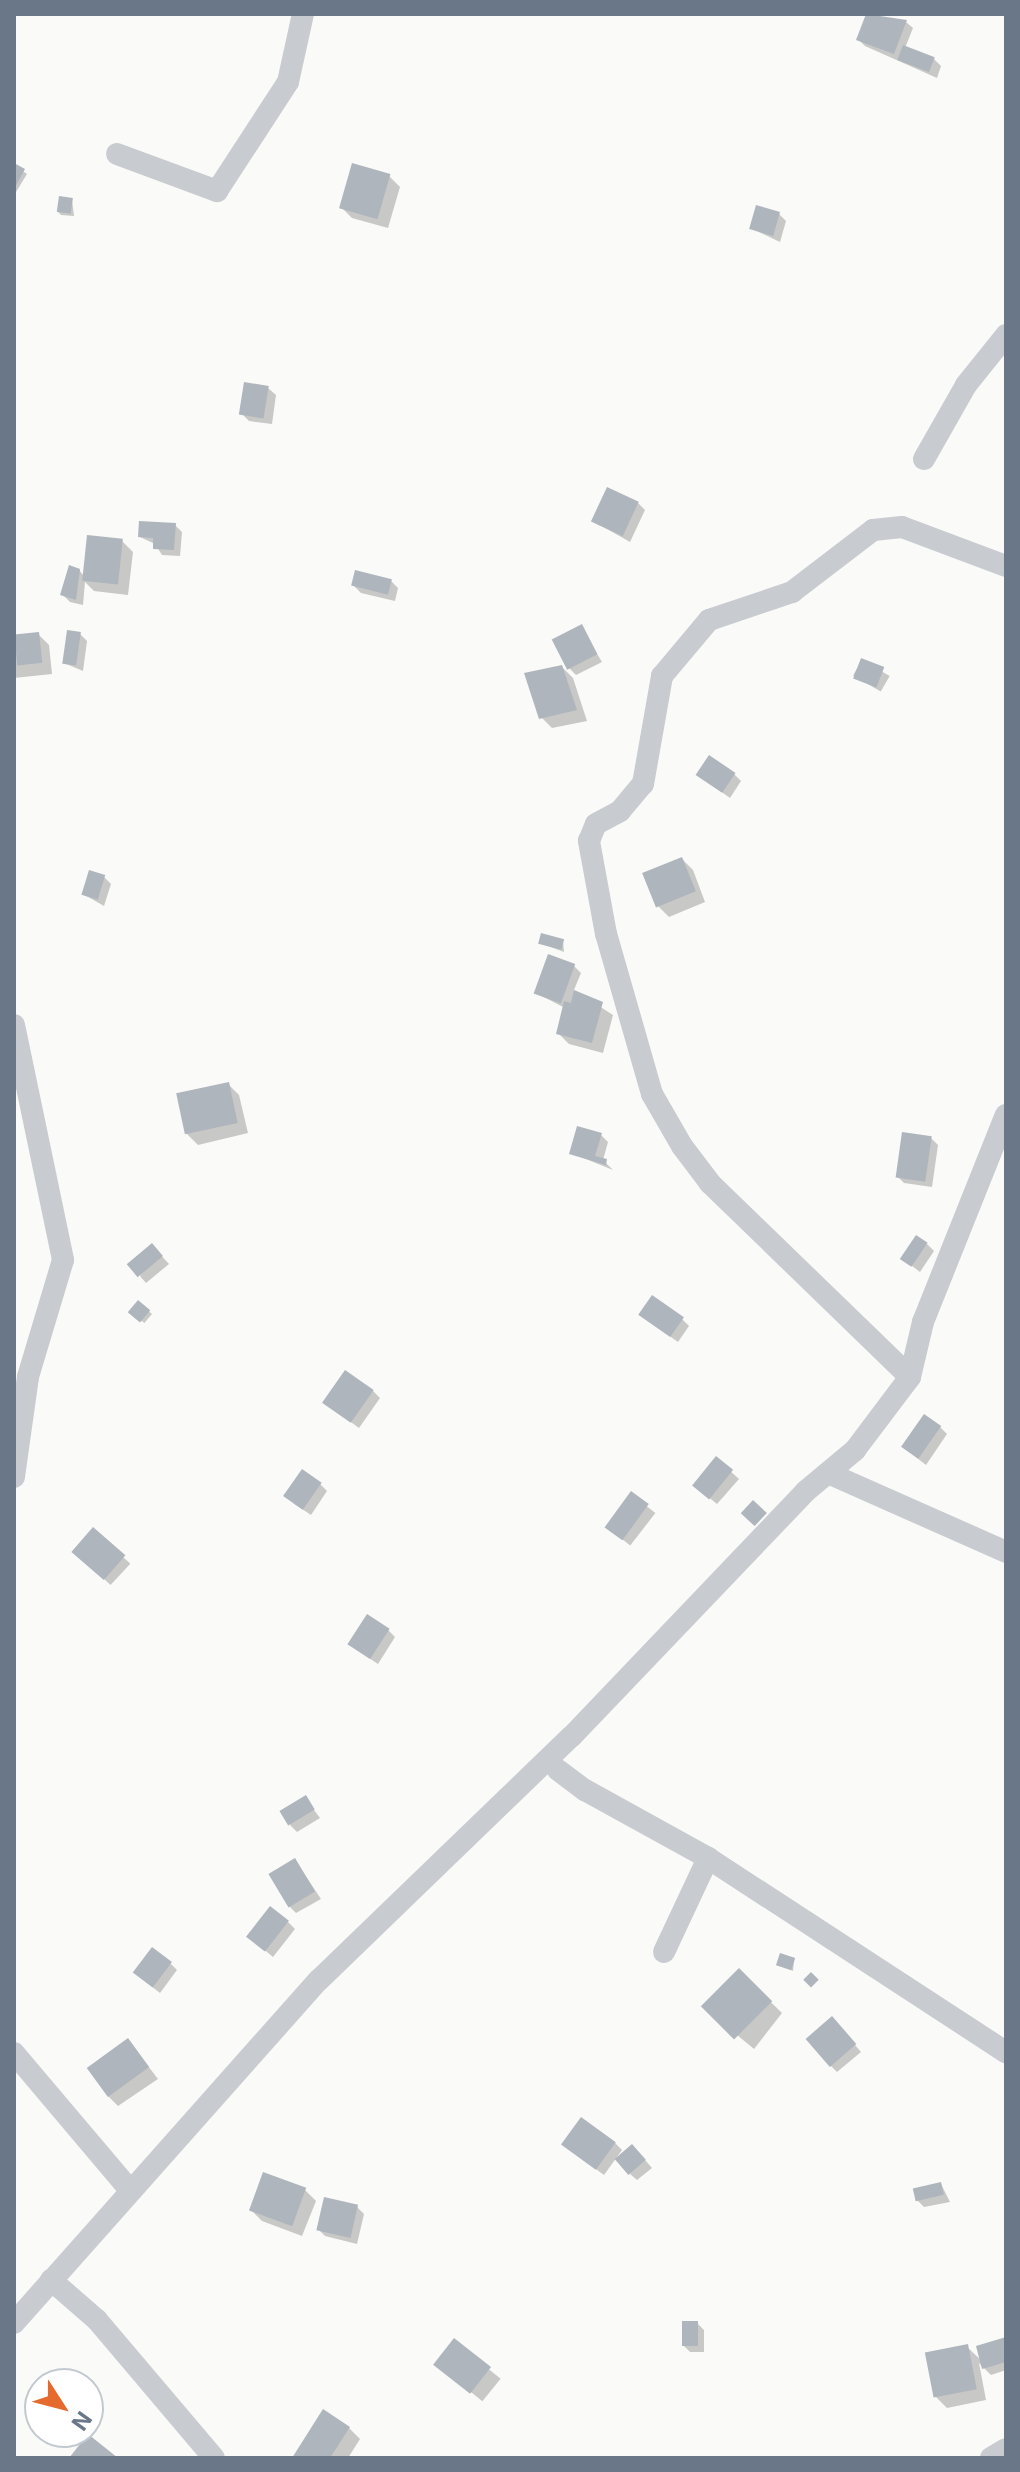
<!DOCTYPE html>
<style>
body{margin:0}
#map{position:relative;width:1020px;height:2472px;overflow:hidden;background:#fafaf8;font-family:Inter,sans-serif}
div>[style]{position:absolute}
.shadow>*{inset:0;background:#0003;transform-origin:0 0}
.building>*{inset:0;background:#afb5bd;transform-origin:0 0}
.minor>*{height:22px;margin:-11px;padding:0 11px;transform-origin:11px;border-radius:11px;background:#c8cbcf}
span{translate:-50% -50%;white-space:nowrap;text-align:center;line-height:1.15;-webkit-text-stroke:8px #fff;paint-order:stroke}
.frame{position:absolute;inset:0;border:16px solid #697789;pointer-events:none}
.north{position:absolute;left:24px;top:2368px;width:80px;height:80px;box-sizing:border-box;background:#fff;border:2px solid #c3c9d0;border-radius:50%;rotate:126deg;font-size:22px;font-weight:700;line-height:32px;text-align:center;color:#697789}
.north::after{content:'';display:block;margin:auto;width:28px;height:36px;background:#e56a2d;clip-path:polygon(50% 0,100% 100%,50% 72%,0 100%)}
</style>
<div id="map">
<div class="shadow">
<i style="clip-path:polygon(868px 14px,906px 22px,913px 28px,905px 48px,934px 59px,941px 66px,937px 78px,865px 46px,858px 39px)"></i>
<i style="clip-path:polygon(14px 165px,27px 174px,16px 192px,14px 191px)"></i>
<i style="clip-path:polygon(389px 176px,400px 187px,388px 228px,352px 218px,341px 207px)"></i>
<i style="clip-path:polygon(72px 200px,74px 216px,61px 215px,58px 212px)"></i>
<i style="clip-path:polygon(779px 214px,786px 221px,780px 242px,750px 228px)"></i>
<i style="clip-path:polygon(268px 388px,276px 395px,272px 424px,249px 421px,242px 414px)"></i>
<i style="clip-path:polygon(638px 503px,645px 510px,630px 542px,593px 521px)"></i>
<i style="clip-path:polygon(175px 525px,182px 532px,180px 556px,162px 555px,155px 544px,140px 537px)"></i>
<i style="clip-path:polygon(122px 541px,133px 552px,128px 595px,94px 591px,85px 582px,83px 605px,70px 602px,63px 595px,79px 570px,84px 576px)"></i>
<i style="clip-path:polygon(391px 581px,398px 588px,395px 601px,361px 593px,354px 586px)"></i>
<i style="clip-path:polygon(581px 627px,602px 662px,576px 675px,569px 668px)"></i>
<i style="clip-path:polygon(38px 634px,49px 645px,52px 674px,14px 678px,14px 637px)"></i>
<i style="clip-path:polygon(80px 634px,87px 641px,83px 671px,64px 663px)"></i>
<i style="left:862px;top:660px;width:32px;height:18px;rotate:30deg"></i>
<i style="clip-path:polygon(562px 667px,573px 678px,587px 721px,552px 728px,541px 717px)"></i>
<i style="clip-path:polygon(734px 774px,741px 781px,730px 798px,698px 775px)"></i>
<i style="clip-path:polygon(682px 859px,693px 870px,705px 902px,669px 917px,658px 906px)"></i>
<i style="clip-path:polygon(104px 877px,111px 884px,104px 906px,83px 894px)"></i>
<i style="clip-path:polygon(563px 941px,564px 952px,540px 943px)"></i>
<i style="clip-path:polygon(574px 966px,581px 973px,574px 990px,613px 1015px,603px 1053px,569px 1044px,558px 1033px,565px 1008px,536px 993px)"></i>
<i style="clip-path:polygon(228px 1084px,239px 1095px,248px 1133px,198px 1145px,187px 1134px)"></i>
<i style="clip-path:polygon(601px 1135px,608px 1142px,603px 1160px,613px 1170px,571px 1153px)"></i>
<i style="clip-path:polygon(931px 1138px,938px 1145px,932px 1187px,904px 1183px,897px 1176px)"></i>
<i style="clip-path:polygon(927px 1244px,934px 1251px,920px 1272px,903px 1259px)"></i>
<i style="clip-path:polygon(158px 1252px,169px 1264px,146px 1283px,140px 1276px)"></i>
<i style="left:139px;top:1303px;width:17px;height:12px;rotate:40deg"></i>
<i style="clip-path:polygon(682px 1319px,689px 1326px,678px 1342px,648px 1321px)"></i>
<i style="clip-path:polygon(373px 1391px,380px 1398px,359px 1428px,325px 1403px)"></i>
<i style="clip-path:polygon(940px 1427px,947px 1434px,926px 1465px,904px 1448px)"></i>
<i style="clip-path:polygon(716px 1458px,739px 1479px,717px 1504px,701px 1491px)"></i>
<i style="clip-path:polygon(320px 1484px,327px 1491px,311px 1515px,293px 1503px)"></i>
<i style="left:631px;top:1494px;width:31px;height:41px;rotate:38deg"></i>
<i style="left:93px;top:1529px;width:51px;height:29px;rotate:43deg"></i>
<i style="clip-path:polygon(388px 1630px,395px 1637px,378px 1664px,357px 1650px)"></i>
<i style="clip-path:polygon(305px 1798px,320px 1818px,297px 1832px,290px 1825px)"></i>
<i style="clip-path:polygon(295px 1860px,321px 1899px,296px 1913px,289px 1906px)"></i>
<i style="clip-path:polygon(288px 1922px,295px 1929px,273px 1957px,256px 1943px)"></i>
<i style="clip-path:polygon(794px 1960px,793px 1971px,779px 1964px)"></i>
<i style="clip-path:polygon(171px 1964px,177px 1970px,160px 1993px,142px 1979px)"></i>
<i style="clip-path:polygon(739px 1971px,782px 2013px,754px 2049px,708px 2011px)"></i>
<i style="clip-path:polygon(839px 2026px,861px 2052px,837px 2072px,830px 2065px)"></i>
<i style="clip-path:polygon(128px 2040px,158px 2079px,118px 2106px,107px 2095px)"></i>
<i style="clip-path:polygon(615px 2143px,622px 2150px,604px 2175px,571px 2151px)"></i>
<i style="clip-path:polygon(639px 2153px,652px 2168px,637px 2180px,630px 2174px)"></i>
<i style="clip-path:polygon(941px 2184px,950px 2202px,924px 2207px,917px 2200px)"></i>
<i style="clip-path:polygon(305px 2190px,316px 2201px,302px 2236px,262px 2221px,251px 2210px)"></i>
<i style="clip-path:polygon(357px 2207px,364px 2214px,357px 2244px,325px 2236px,318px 2229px)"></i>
<i style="clip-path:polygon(697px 2323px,704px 2330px,704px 2352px,690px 2352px,683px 2345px)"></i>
<i style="clip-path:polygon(1006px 2340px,1006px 2370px,991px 2375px,979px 2363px,986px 2400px,947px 2408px,936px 2397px,967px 2347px,982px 2361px)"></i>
<i style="left:454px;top:2341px;width:60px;height:29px;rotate:39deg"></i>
<i style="clip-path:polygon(349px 2428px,360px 2439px,348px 2458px,295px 2458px)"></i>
</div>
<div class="building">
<i style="clip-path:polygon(866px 14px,907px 20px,894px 54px,856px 40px)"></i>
<i style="left:903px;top:45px;width:34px;height:16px;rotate:21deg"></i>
<i style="clip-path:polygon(14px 163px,25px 169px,14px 189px)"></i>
<i style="left:352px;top:163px;width:40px;height:47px;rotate:16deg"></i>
<i style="left:59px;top:196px;width:14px;height:16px;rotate:8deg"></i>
<i style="left:756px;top:205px;width:25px;height:25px;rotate:16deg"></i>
<i style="left:244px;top:382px;width:25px;height:33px;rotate:9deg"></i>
<i style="left:607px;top:487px;width:35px;height:38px;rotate:25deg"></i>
<i style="clip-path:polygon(139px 521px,176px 523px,174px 550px,153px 549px,153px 538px,138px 537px)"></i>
<i style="left:87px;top:535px;width:36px;height:46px;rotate:6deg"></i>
<i style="clip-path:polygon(69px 565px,80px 569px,76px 600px,60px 595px)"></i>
<i style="left:355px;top:570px;width:38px;height:16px;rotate:14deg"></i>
<i style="left:582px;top:624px;width:34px;height:34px;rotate:63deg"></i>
<i style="left:67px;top:630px;width:14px;height:34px;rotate:8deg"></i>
<i style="left:39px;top:632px;width:31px;height:25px;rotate:84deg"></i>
<i style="left:861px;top:658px;width:25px;height:22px;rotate:21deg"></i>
<i style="clip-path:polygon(562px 665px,577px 710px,539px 719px,524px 673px)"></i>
<i style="left:709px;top:755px;width:32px;height:24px;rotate:34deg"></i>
<i style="left:682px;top:857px;width:37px;height:43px;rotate:68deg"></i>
<i style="left:89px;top:870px;width:17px;height:26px;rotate:17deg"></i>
<i style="left:541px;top:933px;width:24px;height:11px;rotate:15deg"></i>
<i style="left:548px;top:954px;width:29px;height:42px;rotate:20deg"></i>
<i style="clip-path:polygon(574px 990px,603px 1002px,592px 1043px,556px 1034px,564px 1001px,571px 1003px)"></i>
<i style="left:229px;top:1082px;width:42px;height:54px;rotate:78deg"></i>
<i style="clip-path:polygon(577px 1126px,602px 1133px,595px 1156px,607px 1159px,606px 1165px,569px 1154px)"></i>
<i style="left:902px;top:1132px;width:30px;height:46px;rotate:8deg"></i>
<i style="left:916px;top:1235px;width:14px;height:29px;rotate:34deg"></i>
<i style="left:152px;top:1243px;width:17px;height:33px;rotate:50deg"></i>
<i style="left:652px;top:1295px;width:39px;height:24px;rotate:35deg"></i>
<i style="left:138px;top:1300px;width:16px;height:16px;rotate:40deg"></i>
<i style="left:345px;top:1370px;width:35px;height:40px;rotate:35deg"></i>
<i style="left:924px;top:1414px;width:21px;height:40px;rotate:35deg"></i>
<i style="left:716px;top:1456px;width:22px;height:38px;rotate:39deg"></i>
<i style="left:302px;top:1469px;width:24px;height:33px;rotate:35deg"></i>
<i style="left:631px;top:1491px;width:22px;height:45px;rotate:36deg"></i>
<i style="left:753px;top:1500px;width:19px;height:18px;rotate:43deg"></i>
<i style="left:93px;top:1527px;width:43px;height:33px;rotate:41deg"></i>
<i style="left:367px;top:1614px;width:27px;height:36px;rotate:33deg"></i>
<i style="left:306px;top:1795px;width:17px;height:31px;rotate:59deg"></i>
<i style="left:295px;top:1858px;width:39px;height:31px;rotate:59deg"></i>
<i style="left:270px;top:1906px;width:24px;height:39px;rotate:38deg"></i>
<i style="left:152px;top:1947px;width:25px;height:32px;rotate:37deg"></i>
<i style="left:780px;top:1953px;width:16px;height:13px;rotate:18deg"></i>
<i style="left:739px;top:1968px;width:47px;height:54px;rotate:45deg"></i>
<i style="left:811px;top:1972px;width:11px;height:11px;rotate:45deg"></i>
<i style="left:832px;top:2016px;width:37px;height:35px;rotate:49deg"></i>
<i style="left:128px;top:2038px;width:36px;height:51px;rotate:54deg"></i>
<i style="left:581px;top:2117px;width:43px;height:34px;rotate:36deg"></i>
<i style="left:632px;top:2144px;width:21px;height:23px;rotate:49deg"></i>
<i style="left:263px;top:2172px;width:46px;height:41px;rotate:20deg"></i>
<i style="left:941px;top:2182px;width:13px;height:29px;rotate:77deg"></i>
<i style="left:324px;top:2197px;width:35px;height:34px;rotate:13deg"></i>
<i style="left:682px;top:2321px;width:16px;height:25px"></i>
<i style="clip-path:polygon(1006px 2337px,1006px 2362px,982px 2369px,976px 2346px)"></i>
<i style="left:454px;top:2338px;width:47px;height:34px;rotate:38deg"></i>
<i style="left:968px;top:2344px;width:46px;height:44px;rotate:79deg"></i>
<i style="clip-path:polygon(323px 2409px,350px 2427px,330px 2458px,292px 2458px)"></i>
<i style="clip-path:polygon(88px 2434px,118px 2458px,69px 2458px)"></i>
</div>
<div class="minor">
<i style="left:117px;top:154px;width:107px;rotate:20.3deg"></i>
<i style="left:217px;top:191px;width:130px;rotate:-56.9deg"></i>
<i style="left:288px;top:82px;width:70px;rotate:-77.6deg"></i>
<i style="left:924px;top:459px;width:85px;rotate:-60.4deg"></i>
<i style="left:966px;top:385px;width:64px;rotate:-51.3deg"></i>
<i style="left:14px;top:1025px;width:240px;rotate:78.2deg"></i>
<i style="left:63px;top:1260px;width:122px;rotate:106.7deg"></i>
<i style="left:28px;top:1377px;width:101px;rotate:98deg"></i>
<i style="left:910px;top:1377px;width:279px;rotate:-135.9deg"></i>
<i style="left:710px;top:1183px;width:46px;rotate:-127.1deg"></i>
<i style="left:682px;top:1146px;width:60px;rotate:-120deg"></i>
<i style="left:652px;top:1094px;width:166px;rotate:-106deg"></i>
<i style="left:606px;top:934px;width:95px;rotate:-100.4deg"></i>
<i style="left:589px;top:841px;width:18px;rotate:-68deg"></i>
<i style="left:596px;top:824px;width:27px;rotate:-28deg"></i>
<i style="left:620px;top:811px;width:35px;rotate:-50deg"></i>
<i style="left:643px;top:784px;width:110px;rotate:-80deg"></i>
<i style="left:662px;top:676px;width:73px;rotate:-50deg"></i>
<i style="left:709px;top:620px;width:88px;rotate:-18.6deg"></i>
<i style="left:792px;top:592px;width:102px;rotate:-37.4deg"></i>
<i style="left:873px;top:530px;width:29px;rotate:-6deg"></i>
<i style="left:902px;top:527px;width:111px;rotate:20.6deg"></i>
<i style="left:828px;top:1473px;width:195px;rotate:23.9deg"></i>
<i style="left:558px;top:1770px;width:34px;rotate:37deg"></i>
<i style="left:585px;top:1790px;width:141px;rotate:28.9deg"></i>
<i style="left:708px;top:1858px;width:356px;rotate:33.1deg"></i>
<i style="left:664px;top:1952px;width:104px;rotate:-64.9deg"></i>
<i style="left:14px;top:2053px;width:178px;rotate:49.8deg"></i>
<i style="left:51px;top:2280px;width:61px;rotate:41deg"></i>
<i style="left:97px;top:2320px;width:181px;rotate:49.7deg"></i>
<i style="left:14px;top:2323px;width:459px;rotate:-48.4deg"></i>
<i style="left:319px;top:1980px;width:351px;rotate:-44deg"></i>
<i style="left:572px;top:1736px;width:339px;rotate:-46.3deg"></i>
<i style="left:806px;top:1491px;width:64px;rotate:-39.9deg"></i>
<i style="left:855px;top:1450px;width:91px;rotate:-53deg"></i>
<i style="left:910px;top:1377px;width:57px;rotate:-76.7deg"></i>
<i style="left:923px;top:1322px;width:223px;rotate:-68.2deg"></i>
<i style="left:991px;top:2458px;width:17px;rotate:-31deg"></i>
</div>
<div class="frame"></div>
<div class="north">N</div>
</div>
